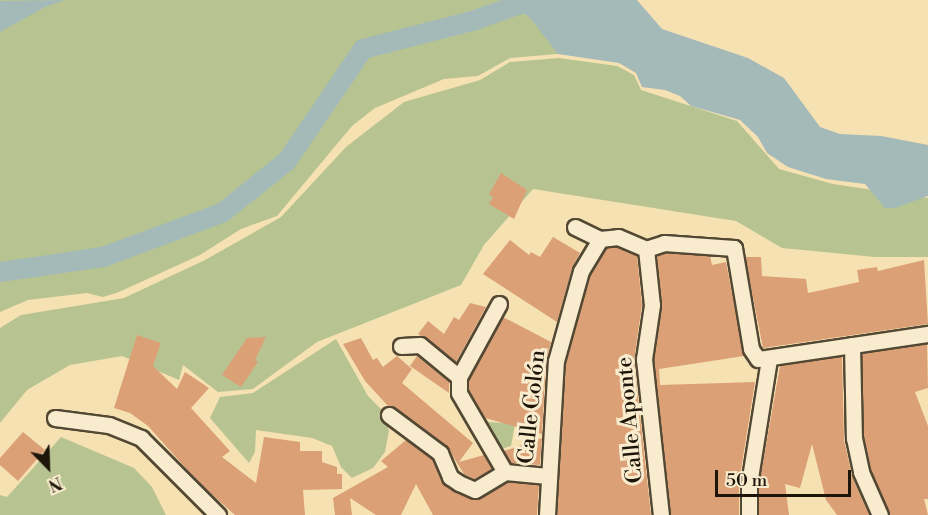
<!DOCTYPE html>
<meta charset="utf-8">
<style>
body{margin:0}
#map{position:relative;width:928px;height:515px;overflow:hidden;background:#f6e1b3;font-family:"Libre Bodoni",serif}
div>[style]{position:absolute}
.green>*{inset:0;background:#b7c491}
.water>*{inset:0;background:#a3bab9}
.canal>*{height:20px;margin:-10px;padding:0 10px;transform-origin:10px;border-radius:10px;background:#a3bab9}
.building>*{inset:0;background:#dba076}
.roads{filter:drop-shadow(2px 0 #534834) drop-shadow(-2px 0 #534834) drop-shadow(0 2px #534834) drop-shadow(0 -2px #534834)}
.street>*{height:15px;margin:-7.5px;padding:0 7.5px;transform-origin:7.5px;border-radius:7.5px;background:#f9ecce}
span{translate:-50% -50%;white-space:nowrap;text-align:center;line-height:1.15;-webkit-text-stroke:6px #f9ecce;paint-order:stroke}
.street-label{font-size:22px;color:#1d1509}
.north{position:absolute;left:18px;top:437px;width:60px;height:60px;-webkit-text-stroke:4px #f9ecce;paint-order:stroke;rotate:157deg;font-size:16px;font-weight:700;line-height:24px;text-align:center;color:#1d1509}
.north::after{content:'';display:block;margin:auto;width:21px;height:27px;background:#1d1509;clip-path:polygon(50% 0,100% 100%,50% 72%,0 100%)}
.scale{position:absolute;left:715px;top:470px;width:136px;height:27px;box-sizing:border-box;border:3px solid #1d1509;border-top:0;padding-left:8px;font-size:18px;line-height:21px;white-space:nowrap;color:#1d1509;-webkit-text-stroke:4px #f9ecce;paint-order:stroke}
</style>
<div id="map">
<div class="green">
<i style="clip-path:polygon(0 0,596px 0,558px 54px,510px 58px,478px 76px,444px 79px,375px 108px,352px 126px,277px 216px,241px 229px,200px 255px,119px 292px,103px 297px,87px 293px,28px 300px,0 312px)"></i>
<i style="clip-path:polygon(559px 58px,617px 66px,634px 75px,641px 90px,737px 121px,779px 169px,833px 184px,928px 198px,928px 257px,875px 257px,782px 248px,736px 221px,533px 189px,484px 245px,461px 285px,317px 342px,253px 389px,218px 392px,183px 365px,179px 380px,122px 356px,70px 365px,27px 390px,0 423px,0 328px,21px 315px,124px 298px,205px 260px,281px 217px,346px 147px,404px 102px,480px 80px,510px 62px)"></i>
<i style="clip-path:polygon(336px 339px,368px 396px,381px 409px,389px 431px,385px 452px,373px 468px,352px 478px,341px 467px,332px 446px,312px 438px,256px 430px,255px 452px,249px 463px,210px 418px,220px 397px,253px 393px)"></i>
<i style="clip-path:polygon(481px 416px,489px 422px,515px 424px,511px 446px,501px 449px)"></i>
<i style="clip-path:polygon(61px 437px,134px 468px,152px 487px,166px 515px,0 515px,0 495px,7px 497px)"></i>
</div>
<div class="water">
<i style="clip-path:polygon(65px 0,45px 7px,0 32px,0 1px)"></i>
<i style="clip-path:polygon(509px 0,637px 0,662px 29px,748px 58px,784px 78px,820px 127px,840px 134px,881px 136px,928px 145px,928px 196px,895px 208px,885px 208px,865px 184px,826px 179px,788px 167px,767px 153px,758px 137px,740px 120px,691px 106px,680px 96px,665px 90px,642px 87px,636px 73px,619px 63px,558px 54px,532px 20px)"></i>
</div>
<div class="canal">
<i style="left:0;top:272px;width:104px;rotate:-8.3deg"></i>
<i style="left:103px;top:257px;width:127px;rotate:-20.3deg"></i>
<i style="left:222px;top:213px;width:83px;rotate:-38.7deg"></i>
<i style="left:287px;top:161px;width:135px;rotate:-55.8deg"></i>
<i style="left:363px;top:49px;width:113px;rotate:-14.4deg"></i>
<i style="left:472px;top:21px;width:64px;rotate:-19.3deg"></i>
</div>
<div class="building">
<i style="clip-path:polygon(501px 173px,527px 190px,514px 219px,489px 204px,493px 197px,489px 194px)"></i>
<i style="clip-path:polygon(553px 237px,580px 253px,572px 268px,557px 322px,483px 274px,510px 240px,529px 255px,531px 252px,540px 257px)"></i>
<i style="clip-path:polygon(617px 247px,637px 256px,642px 305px,634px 360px,651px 515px,557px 515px,566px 363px,590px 275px,606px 248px)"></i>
<i style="clip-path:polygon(665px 253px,710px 256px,712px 265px,726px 262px,744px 356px,659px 369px,660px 385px,755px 382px,739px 482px,739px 515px,671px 515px,654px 359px,662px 306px,657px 256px)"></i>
<i style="clip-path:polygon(745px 257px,761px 257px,762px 276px,806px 279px,808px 293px,859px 282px,857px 270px,877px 267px,878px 271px,924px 260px,928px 324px,763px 348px)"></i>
<i style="clip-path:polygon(470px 303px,486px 307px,456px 362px,418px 334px,428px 321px,444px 334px,454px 317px,459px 320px)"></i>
<i style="clip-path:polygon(503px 317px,551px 342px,546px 360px,542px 434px,485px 418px,469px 390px,469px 380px)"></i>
<i style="clip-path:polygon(137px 335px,161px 343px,153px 366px,177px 389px,185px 372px,209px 388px,191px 408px,230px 451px,222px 457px,256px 483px,264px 437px,300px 442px,300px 451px,322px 451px,322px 462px,337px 467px,337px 474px,342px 474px,342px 489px,303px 490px,305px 515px,235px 515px,199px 483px,148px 426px,130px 413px,114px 408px)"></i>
<i style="clip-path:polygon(266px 337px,255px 360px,258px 362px,241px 387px,222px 375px,247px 338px)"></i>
<i style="clip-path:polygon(361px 338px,373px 360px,377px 358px,383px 367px,397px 356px,412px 369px,402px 383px,473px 443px,459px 462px,484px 455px,492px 469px,474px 479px,464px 474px,446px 445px,388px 406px,365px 381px,343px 344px)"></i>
<i style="clip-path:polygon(927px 344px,928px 388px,915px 392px,928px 426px,928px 499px,924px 499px,928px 515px,890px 515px,870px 469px,864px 437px,862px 354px)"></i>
<i style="clip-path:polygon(417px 356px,449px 382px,449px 393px,410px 366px)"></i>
<i style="clip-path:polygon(842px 356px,844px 440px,852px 476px,869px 515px,837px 515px,826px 500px,812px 444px,800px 488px,785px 484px,789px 515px,759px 515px,759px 485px,780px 366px)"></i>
<i style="clip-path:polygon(23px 432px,45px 450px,18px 481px,0 465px,0 458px)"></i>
<i style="clip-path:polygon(542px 438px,540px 465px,511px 463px,504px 451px)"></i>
<i style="clip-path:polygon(406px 440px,432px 459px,445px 485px,471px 499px,480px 499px,507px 482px,539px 485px,537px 515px,433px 515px,416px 484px,401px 515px,376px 515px,350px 498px,352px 515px,335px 515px,333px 498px,388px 467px,381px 461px)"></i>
</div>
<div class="roads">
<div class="street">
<i style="left:575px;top:227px;width:28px;rotate:26deg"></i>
<i style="left:600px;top:239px;width:18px;rotate:-6deg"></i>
<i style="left:618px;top:237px;width:30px;rotate:23deg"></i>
<i style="left:646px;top:249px;width:19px;rotate:-18deg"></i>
<i style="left:664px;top:243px;width:70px;rotate:4.1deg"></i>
<i style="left:734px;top:248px;width:102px;rotate:80.4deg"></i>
<i style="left:751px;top:349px;width:12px;rotate:55deg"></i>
<i style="left:758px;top:359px;width:172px;rotate:-8.4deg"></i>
<i style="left:646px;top:249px;width:56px;rotate:83.9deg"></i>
<i style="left:652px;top:305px;width:55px;rotate:98.4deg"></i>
<i style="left:644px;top:359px;width:157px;rotate:83.8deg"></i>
<i style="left:499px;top:304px;width:83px;rotate:118.7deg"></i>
<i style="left:459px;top:377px;width:16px;rotate:90deg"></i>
<i style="left:459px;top:393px;width:91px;rotate:59.8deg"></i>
<i style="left:505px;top:472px;width:43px;rotate:5.3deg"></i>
<i style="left:852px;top:345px;width:93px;rotate:88.8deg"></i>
<i style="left:854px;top:438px;width:35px;rotate:78deg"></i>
<i style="left:861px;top:472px;width:47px;rotate:66.2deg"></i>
<i style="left:401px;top:346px;width:19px;rotate:-3deg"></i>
<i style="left:420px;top:345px;width:50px;rotate:39.4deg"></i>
<i style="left:389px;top:415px;width:64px;rotate:36.7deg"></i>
<i style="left:440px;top:453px;width:26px;rotate:67deg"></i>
<i style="left:450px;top:477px;width:11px;rotate:34deg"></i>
<i style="left:459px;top:483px;width:17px;rotate:24deg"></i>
<i style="left:475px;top:490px;width:35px;rotate:-31deg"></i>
<i style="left:55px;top:418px;width:54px;rotate:7.4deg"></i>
<i style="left:109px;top:425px;width:35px;rotate:22deg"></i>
<i style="left:141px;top:438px;width:109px;rotate:45deg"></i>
<i style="left:547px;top:515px;width:154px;rotate:-86.7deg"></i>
<i style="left:556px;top:361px;width:93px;rotate:-74.5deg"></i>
<i style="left:581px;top:271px;width:37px;rotate:-59deg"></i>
<i style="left:749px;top:515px;width:31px;rotate:-90deg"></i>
<i style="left:749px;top:484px;width:127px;rotate:-80.9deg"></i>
</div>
</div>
<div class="street-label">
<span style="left:532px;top:407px;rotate:-84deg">Calle Colón</span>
<span style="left:630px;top:420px;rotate:-95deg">Calle Aponte</span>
</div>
<div class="north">N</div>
<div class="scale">50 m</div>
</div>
